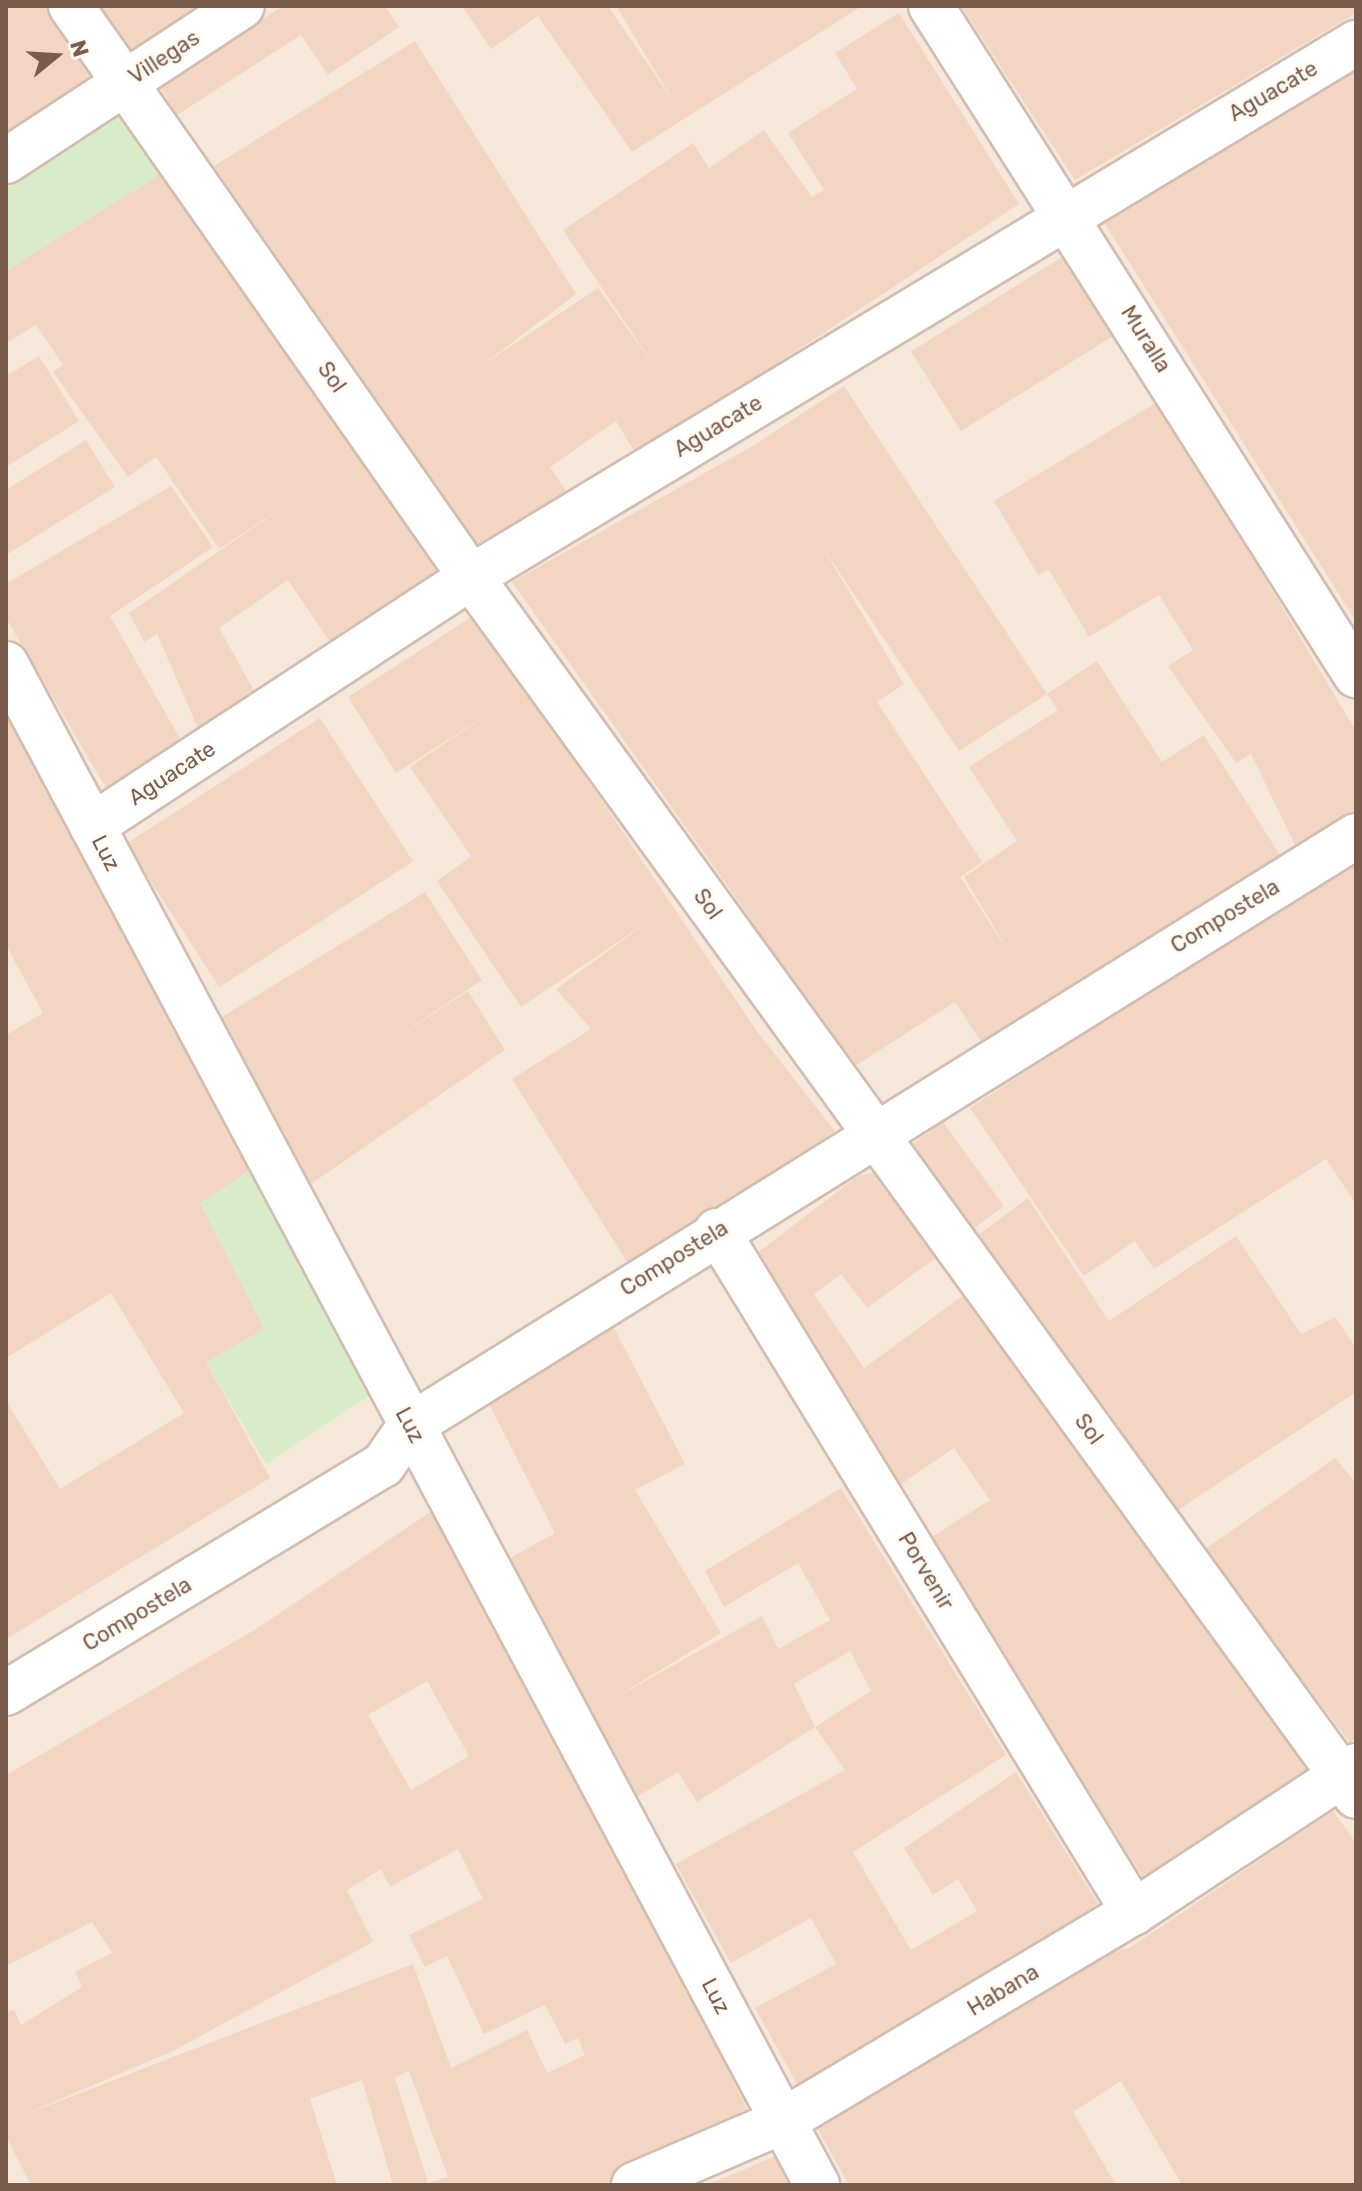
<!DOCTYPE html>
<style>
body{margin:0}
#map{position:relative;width:1362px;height:2191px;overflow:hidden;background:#fdf6ec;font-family:Rubik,sans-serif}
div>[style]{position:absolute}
.residential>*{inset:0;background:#f5e8da;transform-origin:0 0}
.green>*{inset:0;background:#d8ecc9}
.building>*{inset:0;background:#f3d5c3;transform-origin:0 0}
.roads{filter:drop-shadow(2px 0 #d1beb0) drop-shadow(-2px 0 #d1beb0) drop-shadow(0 2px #d1beb0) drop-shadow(0 -2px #d1beb0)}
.street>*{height:44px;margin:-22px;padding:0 22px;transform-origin:22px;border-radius:22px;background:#fff}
span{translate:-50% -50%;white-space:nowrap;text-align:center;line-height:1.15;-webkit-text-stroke:6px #fffaf3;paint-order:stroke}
.street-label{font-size:22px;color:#7a5c4d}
.frame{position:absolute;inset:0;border:8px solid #7a5c4d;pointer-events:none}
.north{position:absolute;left:16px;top:16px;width:80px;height:80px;-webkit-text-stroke:6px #fffaf3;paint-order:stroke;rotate:72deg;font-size:22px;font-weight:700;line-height:32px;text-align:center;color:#7a5c4d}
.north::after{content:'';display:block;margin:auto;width:28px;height:36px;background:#7a5c4d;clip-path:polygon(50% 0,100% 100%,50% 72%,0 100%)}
</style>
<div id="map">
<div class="residential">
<i style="left:6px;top:6px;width:1350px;height:2179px"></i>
</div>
<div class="green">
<i style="clip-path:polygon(131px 108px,170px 168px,6px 271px,6px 187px)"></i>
<i style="clip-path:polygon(252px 1169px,369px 1396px,266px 1464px,206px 1362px,264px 1329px,200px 1203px)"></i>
</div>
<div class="building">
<i style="clip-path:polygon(6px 6px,49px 6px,96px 72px,6px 133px)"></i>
<i style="clip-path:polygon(96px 6px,210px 6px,131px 59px)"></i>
<i style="clip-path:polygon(283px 6px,385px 6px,399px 27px,328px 75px,301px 35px,177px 115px,159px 85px)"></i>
<i style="clip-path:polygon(462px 6px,608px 6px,675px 104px,616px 6px,862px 6px,632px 152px,538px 16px,491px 49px)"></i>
<i style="clip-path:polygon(961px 6px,1356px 6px,1356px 13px,1075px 180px)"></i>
<i style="clip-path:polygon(899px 13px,1019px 204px,637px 456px,616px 421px,550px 467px,570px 497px,481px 558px,214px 166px,415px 41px,576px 294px,481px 366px,598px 288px,657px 370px,563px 230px,693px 143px,709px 168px,764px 130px,812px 197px,824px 190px,788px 133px,857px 89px,835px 53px)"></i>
<i style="clip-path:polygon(1356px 71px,1356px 621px,1103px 221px)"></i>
<i style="clip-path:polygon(170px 168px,446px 578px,338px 654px,288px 580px,219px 628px,261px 703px,200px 733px,157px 634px,144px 642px,129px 613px,292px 501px,219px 549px,156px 457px,128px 477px,53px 372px,63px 365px,36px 325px,6px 343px,6px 271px)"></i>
<i style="left:1067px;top:254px;width:94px;height:184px;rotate:58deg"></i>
<i style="clip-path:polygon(39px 356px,79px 421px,6px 467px,6px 376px)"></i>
<i style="clip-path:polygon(844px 386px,1047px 694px,959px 751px,823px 548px,904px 684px,877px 702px,982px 862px,960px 877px,1015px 962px,964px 877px,1017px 841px,969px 767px,1058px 710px,1047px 694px,1097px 661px,1162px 762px,1204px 735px,1283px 860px,987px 1051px,955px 1002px,847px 1071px,743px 908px,512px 582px,756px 444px)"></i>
<i style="clip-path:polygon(1159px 401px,1356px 731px,1356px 819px,1299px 853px,1251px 754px,1236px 763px,1168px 666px,1193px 650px,1159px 595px,1089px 637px,1049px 570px,1038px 575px,994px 501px)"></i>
<i style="clip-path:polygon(86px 440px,115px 487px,6px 555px,6px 490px)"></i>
<i style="clip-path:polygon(171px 486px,213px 547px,110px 616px,186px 749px,109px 793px,6px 618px,6px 584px)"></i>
<i style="clip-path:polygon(476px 614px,756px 1030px,835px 1131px,632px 1270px,512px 1079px,591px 1029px,556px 989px,652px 919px,521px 1007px,437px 881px,482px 849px,471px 856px,410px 767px,490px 713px,396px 773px,348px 697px)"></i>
<i style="clip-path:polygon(6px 713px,252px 1169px,200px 1203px,264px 1329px,206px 1362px,270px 1478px,6px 1639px,6px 1401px,60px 1489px,184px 1413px,111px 1293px,6px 1358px,6px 1035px,43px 1013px,6px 945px)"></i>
<i style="left:320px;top:718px;width:171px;height:231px;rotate:57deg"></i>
<i style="clip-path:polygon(1356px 857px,1356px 1204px,1326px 1159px,1154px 1269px,1135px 1241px,1084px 1276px,970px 1108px)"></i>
<i style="clip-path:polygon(425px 892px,482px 980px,363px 1060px,468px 991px,505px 1050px,311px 1184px,217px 1020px)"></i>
<i style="left:943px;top:1122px;width:104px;height:44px;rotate:54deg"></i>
<i style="clip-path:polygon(876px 1173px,937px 1257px,867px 1308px,841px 1274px,814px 1294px,864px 1368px,965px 1294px,1312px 1771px,1145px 1881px,930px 1538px,990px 1500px,954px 1448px,898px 1486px,748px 1260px,858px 1176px)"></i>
<i style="clip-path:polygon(1028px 1198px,1109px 1321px,1236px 1236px,1301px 1334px,1335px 1317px,1356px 1348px,1356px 1392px,1169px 1516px,974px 1238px)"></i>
<i style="clip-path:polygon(614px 1328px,685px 1464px,635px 1490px,721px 1633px,613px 1699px,762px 1616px,778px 1649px,830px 1620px,798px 1563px,724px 1607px,705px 1571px,841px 1488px,1006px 1755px,853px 1852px,911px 1950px,977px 1911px,958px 1879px,933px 1895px,904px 1848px,1016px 1772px,1100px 1907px,800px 2089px,755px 2008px,836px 1964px,811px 1918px,731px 1963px,676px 1864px,845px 1770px,815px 1727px,871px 1691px,850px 1651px,794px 1684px,815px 1727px,697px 1802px,678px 1772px,635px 1798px,508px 1559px,555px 1533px,485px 1396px)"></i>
<i style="clip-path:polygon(1335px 1458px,1356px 1483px,1356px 1738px,1350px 1743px,1204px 1550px)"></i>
<i style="clip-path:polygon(evenodd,432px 1511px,587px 1786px,752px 2119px,606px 2185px,393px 2185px,362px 2080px,310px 2099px,337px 2185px,31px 2185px,6px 2136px,6px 2013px,14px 2009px,21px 2025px,82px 1987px,75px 1972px,112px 1953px,92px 1922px,6px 1966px,6px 1775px,256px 1629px,432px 1511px,427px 1681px,469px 1756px,411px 1790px,368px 1715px,427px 1681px,432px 1511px,458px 1849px,483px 1899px,409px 1935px,425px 1967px,447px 1956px,484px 2034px,545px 2005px,565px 2044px,578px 2038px,585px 2055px,547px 2073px,527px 2030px,451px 2068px,413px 1964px,21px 2116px,173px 2051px,373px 1942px,347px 1890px,381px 1869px,390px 1887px,458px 1849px,432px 1511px,409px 2071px,448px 2177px,428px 2183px,395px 2078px,409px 2071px)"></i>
<i style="clip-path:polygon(1333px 1811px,1356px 1843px,1356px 2185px,1182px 2185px,1121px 2081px,1073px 2112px,1116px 2185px,849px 2185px,817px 2128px,1104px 1949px,1128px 1949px)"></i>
<i style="clip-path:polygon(775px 2156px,791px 2185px,707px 2185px,741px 2171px)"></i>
</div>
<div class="roads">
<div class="street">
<i style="left:71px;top:6px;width:697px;rotate:54.99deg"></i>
<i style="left:471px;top:577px;width:1506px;rotate:54.02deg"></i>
<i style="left:931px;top:6px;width:793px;rotate:57.57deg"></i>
<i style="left:6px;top:161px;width:282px;rotate:-33.3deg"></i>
<i style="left:6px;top:664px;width:1724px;rotate:61.93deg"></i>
<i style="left:92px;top:826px;width:453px;rotate:-33.3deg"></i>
<i style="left:471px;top:577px;width:1034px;rotate:-31.11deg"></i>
<i style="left:717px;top:1231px;width:799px;rotate:58.52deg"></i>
<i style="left:6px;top:1693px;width:441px;rotate:-31.2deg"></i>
<i style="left:383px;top:1465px;width:47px;rotate:-55.3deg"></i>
<i style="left:410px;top:1426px;width:1115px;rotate:-31.95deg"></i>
<i style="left:634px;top:2185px;width:162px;rotate:-23.2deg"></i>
<i style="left:783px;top:2121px;width:409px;rotate:-30.8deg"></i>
<i style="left:1134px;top:1912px;width:266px;rotate:-33.3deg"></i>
</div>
</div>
<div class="street-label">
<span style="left:164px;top:57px;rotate:-33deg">Villegas</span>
<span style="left:1273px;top:91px;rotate:-30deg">Aguacate</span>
<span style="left:1146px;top:339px;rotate:58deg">Muralla</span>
<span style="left:332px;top:377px;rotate:55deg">Sol</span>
<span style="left:718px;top:426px;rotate:-31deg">Aguacate</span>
<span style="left:172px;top:773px;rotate:-33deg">Aguacate</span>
<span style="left:106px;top:853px;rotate:63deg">Luz</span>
<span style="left:708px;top:904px;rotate:54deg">Sol</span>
<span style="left:1225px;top:916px;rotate:-31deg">Compostela</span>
<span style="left:674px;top:1258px;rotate:-32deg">Compostela</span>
<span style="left:410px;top:1425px;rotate:62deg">Luz</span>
<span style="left:1089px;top:1429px;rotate:54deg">Sol</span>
<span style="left:926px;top:1571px;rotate:59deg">Porvenir</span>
<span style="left:137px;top:1614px;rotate:-31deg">Compostela</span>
<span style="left:1003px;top:1990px;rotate:-31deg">Habana</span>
<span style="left:716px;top:1996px;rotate:62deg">Luz</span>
</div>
<div class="frame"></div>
<div class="north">N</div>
</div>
